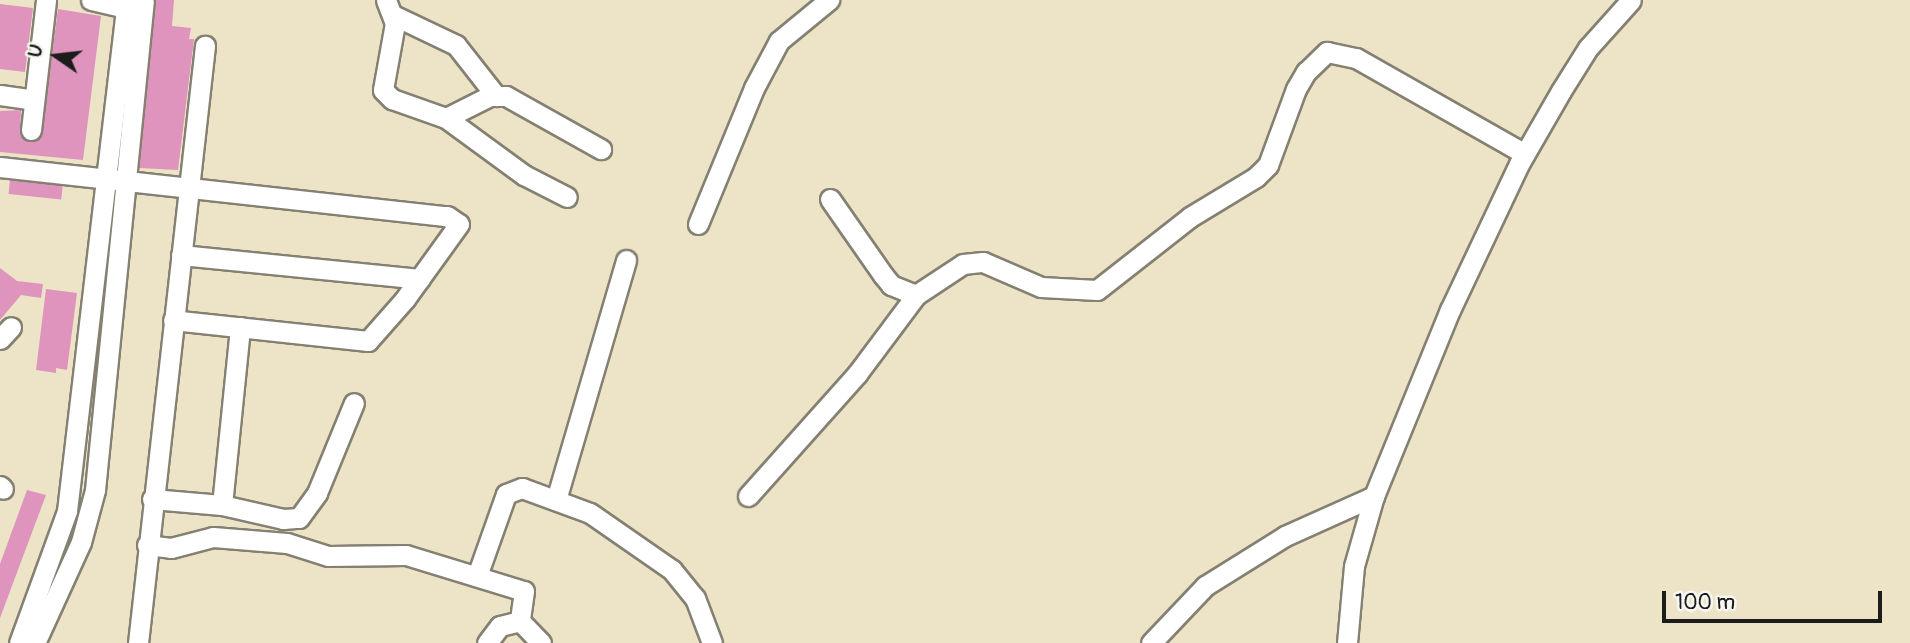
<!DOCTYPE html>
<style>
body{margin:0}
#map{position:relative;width:1910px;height:643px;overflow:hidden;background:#ede4c7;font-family:Pangolin,sans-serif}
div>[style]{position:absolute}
.building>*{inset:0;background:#de94bd;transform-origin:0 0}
.roads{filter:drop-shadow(2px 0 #848072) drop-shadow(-2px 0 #848072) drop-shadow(0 2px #848072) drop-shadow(0 -2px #848072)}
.minor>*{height:19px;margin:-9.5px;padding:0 9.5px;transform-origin:9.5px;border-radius:9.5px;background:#fff}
span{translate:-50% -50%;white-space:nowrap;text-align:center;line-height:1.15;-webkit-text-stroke:7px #f6f6f2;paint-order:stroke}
.north{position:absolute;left:21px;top:21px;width:70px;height:70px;-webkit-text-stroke:5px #f6f6f2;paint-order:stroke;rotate:284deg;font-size:19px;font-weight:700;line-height:28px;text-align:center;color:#1c1c1c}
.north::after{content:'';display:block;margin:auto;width:24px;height:32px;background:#1c1c1c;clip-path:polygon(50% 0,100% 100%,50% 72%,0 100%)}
.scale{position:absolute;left:1662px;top:591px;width:220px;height:32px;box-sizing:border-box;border:4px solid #1c1c1c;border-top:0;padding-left:9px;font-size:21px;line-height:24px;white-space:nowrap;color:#1c1c1c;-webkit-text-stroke:5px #f6f6f2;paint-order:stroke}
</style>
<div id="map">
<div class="building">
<i style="clip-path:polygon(156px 0,174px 0,172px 26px,191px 28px,189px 39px,194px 39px,178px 170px,139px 168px)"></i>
<i style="clip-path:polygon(0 4px,33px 8px,25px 72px,0 69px)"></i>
<i style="clip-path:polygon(58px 9px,101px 16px,83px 160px,0 152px,0 111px,21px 110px,20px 135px,30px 142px,41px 137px)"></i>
<i style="left:10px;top:180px;width:53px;height:14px;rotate:6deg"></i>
<i style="clip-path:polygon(0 268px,17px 281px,43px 284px,41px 298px,21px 295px,0 320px)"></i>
<i style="clip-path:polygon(46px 289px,77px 293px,67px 370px,56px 368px,56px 373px,36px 370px)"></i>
<i style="clip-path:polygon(27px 490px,46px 495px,0 618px,0 564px)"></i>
</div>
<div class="roads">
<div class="minor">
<i style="left:91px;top:0;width:36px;rotate:13deg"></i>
<i style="left:386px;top:0;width:25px;rotate:69deg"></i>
<i style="left:395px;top:23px;width:68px;rotate:100.2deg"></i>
<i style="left:383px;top:90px;width:13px;rotate:45deg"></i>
<i style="left:392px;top:99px;width:57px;rotate:19.4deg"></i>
<i style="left:446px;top:118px;width:97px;rotate:36.2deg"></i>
<i style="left:524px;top:175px;width:48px;rotate:27.1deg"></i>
<i style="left:393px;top:15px;width:70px;rotate:25.5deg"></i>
<i style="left:456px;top:45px;width:65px;rotate:51.9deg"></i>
<i style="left:0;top:95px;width:34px;rotate:8deg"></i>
<i style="left:446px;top:118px;width:49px;rotate:-26.6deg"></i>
<i style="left:490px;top:96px;width:16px"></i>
<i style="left:506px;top:96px;width:109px;rotate:29.2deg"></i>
<i style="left:31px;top:130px;width:131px;rotate:-83.4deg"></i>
<i style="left:0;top:167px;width:450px;rotate:6.3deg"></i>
<i style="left:447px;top:216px;width:14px;rotate:34deg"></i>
<i style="left:459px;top:224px;width:92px;rotate:125.8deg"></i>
<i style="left:405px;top:299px;width:56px;rotate:131.4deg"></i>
<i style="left:368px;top:341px;width:196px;rotate:-173.9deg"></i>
<i style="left:830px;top:199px;width:93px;rotate:55.1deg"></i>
<i style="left:883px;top:275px;width:13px;rotate:51deg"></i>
<i style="left:891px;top:285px;width:27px;rotate:22deg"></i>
<i style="left:916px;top:295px;width:56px;rotate:-33.4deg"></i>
<i style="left:963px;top:264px;width:20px;rotate:-6deg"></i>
<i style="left:983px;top:262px;width:63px;rotate:23.3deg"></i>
<i style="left:1041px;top:287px;width:56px;rotate:3.1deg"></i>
<i style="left:1097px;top:290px;width:118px;rotate:-38.1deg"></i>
<i style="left:1190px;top:217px;width:77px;rotate:-31.2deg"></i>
<i style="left:1256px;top:177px;width:17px;rotate:-45deg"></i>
<i style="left:1268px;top:165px;width:81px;rotate:-69.8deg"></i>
<i style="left:1296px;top:89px;width:20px;rotate:-60deg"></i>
<i style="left:1306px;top:72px;width:29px;rotate:-44deg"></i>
<i style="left:1327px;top:52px;width:30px;rotate:12deg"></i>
<i style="left:1356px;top:58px;width:194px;rotate:29.6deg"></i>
<i style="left:698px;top:224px;width:147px;rotate:-67.6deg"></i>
<i style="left:754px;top:88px;width:53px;rotate:-62deg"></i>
<i style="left:779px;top:41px;width:65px;rotate:-39.4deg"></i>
<i style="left:181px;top:255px;width:240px;rotate:5.7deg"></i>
<i style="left:0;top:339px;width:16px;rotate:-47deg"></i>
<i style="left:0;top:486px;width:4px;rotate:45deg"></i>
<i style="left:748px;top:496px;width:164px;rotate:-48.2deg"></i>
<i style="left:857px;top:374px;width:99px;rotate:-53.2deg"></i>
<i style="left:152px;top:499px;width:70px;rotate:4.9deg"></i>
<i style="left:222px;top:505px;width:179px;rotate:-84.2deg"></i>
<i style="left:556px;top:500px;width:250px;rotate:-73.7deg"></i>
<i style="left:222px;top:505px;width:63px;rotate:12.9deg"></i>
<i style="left:283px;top:519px;width:16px;rotate:-4deg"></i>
<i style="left:299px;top:518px;width:31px;rotate:-54deg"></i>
<i style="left:317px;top:493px;width:97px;rotate:-67.7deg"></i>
<i style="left:147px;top:545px;width:24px;rotate:7deg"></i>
<i style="left:171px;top:548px;width:43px;rotate:-14.7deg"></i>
<i style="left:213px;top:537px;width:74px;rotate:4.6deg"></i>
<i style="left:287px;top:543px;width:43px;rotate:17.6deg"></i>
<i style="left:328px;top:556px;width:78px;rotate:-0.7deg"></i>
<i style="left:406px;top:555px;width:123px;rotate:17deg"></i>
<i style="left:524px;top:591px;width:30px;rotate:98deg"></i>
<i style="left:520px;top:621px;width:30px;rotate:46deg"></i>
<i style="left:477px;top:576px;width:87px;rotate:-70.5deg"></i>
<i style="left:506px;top:494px;width:17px;rotate:-21deg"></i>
<i style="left:522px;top:488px;width:72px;rotate:20.2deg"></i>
<i style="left:590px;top:513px;width:100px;rotate:34.8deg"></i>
<i style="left:672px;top:570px;width:36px;rotate:51deg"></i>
<i style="left:695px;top:598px;width:48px;rotate:69.3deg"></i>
<i style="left:19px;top:643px;width:140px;rotate:-70deg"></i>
<i style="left:67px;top:511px;width:515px;rotate:-83.3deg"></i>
<i style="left:35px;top:643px;width:111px;rotate:-65.5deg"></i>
<i style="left:81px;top:542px;width:54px;rotate:-74.9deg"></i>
<i style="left:95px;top:490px;width:492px;rotate:-84.3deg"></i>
<i style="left:138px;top:643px;width:601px;rotate:-83.6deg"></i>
<i style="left:487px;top:643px;width:21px;rotate:-53deg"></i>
<i style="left:500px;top:626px;width:21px;rotate:-14deg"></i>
<i style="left:1151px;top:643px;width:79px;rotate:-46.5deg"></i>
<i style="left:1205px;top:586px;width:94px;rotate:-32deg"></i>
<i style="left:1285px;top:536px;width:98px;rotate:-24.2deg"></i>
<i style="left:1347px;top:643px;width:77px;rotate:-84.8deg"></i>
<i style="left:1354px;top:566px;width:73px;rotate:-74.1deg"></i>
<i style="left:1374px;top:496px;width:201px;rotate:-67.8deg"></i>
<i style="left:1450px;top:310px;width:161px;rotate:-64.7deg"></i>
<i style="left:1519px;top:164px;width:84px;rotate:-60.1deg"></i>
<i style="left:1561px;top:91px;width:51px;rotate:-57.9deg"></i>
<i style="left:1588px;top:48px;width:64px;rotate:-48.1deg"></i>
</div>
</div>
<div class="north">U</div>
<div class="scale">100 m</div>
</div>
